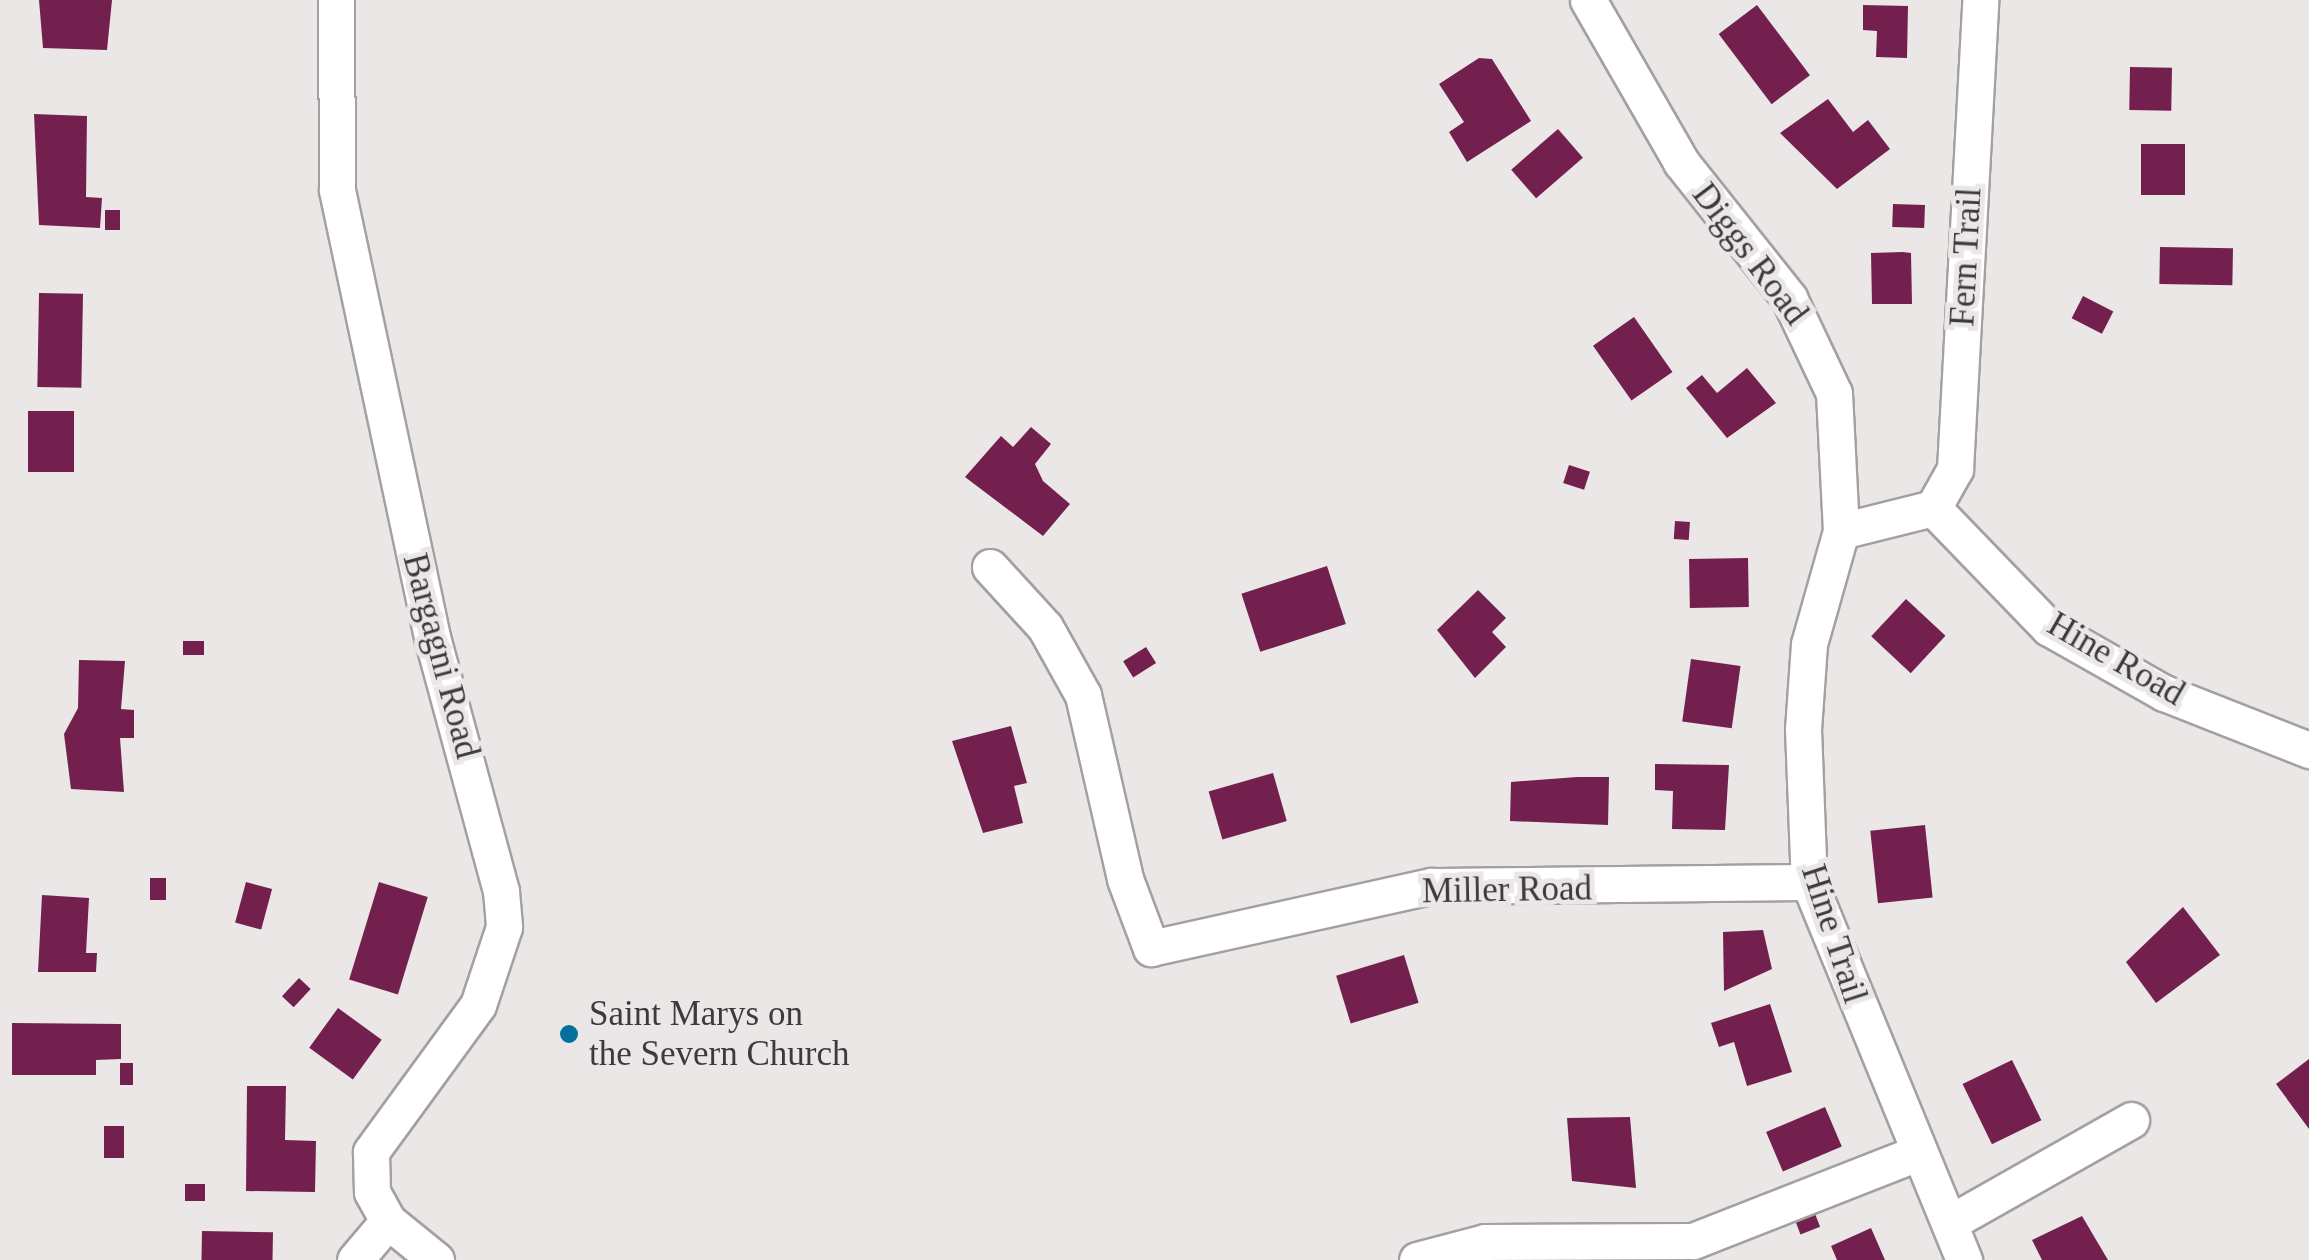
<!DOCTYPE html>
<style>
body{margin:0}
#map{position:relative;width:2309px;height:1260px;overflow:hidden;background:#ebe7e7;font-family:Georgia,serif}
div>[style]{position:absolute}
.building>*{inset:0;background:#74204f;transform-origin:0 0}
.roads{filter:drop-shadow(2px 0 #a4a0a0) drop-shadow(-2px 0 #a4a0a0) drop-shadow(0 2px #a4a0a0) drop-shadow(0 -2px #a4a0a0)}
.minor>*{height:35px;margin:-17.5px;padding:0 17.5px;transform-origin:17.5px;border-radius:17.5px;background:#fff}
.dots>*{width:28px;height:28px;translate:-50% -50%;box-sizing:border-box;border:5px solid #ebe7e7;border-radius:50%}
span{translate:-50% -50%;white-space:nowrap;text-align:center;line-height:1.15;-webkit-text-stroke:10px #ebe7e7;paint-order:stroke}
.street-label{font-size:35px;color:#3c3b3b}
.poi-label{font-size:35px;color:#3c3b3b}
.left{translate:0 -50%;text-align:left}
</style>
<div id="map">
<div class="building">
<i style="clip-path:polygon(39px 0,112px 0,107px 50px,43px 48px)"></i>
<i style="left:1757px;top:5px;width:88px;height:48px;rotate:53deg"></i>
<i style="clip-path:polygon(1863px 5px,1908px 6px,1907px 58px,1876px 57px,1877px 31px,1863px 30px)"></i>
<i style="clip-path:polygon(1479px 58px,1492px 59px,1531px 121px,1467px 162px,1449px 132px,1464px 122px,1439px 84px)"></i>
<i style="left:2130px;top:67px;width:42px;height:43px;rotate:1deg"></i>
<i style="clip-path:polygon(1828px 99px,1853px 132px,1868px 120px,1890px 149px,1837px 189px,1780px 133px)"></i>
<i style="clip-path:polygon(34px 114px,87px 116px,86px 197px,102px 198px,100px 228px,39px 225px)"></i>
<i style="left:1558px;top:129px;width:38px;height:62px;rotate:49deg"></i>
<i style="left:2141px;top:144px;width:44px;height:51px"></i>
<i style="left:1893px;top:204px;width:32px;height:23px;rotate:2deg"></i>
<i style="left:120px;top:210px;width:20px;height:15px;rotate:90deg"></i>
<i style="left:2160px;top:247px;width:73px;height:37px;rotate:1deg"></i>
<i style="clip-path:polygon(1903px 252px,1911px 253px,1912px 304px,1872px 304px,1871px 253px)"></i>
<i style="left:39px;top:293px;width:44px;height:94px;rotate:1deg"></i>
<i style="left:2083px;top:296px;width:34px;height:25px;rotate:27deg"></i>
<i style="left:1634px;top:317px;width:67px;height:50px;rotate:55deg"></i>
<i style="clip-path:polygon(1747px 368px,1776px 403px,1727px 438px,1686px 388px,1702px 375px,1717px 393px)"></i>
<i style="left:28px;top:411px;width:46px;height:61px"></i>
<i style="clip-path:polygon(1031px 427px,1051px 444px,1035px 464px,1043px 481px,1070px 504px,1043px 536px,965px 477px,1001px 436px,1013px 447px)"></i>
<i style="left:1569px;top:465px;width:22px;height:19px;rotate:18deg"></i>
<i style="left:1675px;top:521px;width:15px;height:18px;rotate:4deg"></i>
<i style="left:1748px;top:558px;width:49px;height:59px;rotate:89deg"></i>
<i style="left:1327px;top:566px;width:61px;height:90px;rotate:72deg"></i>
<i style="clip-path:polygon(1478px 590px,1506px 618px,1492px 632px,1506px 647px,1475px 678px,1437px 630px)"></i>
<i style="left:1906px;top:599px;width:54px;height:51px;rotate:43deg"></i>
<i style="left:183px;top:641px;width:21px;height:14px"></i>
<i style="left:1146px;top:647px;width:19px;height:27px;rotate:58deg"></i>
<i style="left:1691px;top:659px;width:50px;height:63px;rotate:8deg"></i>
<i style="clip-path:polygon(79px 660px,125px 661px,121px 709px,134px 710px,134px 738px,120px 738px,124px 792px,71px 789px,64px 734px,78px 708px)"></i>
<i style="clip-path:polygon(1011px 726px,1027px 783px,1014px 786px,1023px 823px,983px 833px,952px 741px)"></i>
<i style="clip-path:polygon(1655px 764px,1729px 765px,1725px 830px,1672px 829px,1673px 791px,1655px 790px)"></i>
<i style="left:1273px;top:773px;width:50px;height:67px;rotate:74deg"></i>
<i style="clip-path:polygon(1577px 777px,1609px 777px,1608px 825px,1510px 821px,1511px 782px)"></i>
<i style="left:1925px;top:825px;width:73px;height:55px;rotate:84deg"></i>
<i style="left:150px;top:878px;width:16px;height:22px"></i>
<i style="left:246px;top:882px;width:27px;height:42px;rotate:15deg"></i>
<i style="left:379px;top:882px;width:51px;height:102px;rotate:17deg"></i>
<i style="clip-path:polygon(42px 895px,89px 898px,86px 953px,97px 953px,96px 972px,38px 972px)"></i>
<i style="clip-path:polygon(2183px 907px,2220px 955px,2156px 1003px,2126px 962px)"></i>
<i style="clip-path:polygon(1763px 930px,1772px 969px,1724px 991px,1723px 932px)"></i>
<i style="left:1404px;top:955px;width:50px;height:71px;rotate:73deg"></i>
<i style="left:299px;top:978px;width:16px;height:25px;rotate:43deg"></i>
<i style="clip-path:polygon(1770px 1004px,1792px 1072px,1747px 1086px,1734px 1042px,1719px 1047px,1711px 1023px)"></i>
<i style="left:338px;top:1008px;width:54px;height:49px;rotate:36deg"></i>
<i style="clip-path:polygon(12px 1023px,121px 1024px,121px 1059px,96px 1060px,96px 1075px,12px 1075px)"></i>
<i style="clip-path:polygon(2309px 1059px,2309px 1129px,2276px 1084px)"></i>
<i style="left:2012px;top:1060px;width:67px;height:55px;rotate:64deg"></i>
<i style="left:120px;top:1063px;width:13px;height:22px"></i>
<i style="clip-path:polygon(247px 1086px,286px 1086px,285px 1140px,316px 1141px,315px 1192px,246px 1191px)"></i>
<i style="left:1825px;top:1107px;width:43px;height:64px;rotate:67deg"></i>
<i style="clip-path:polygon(1630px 1117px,1636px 1188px,1572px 1181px,1567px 1118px)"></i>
<i style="left:124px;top:1126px;width:32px;height:20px;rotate:90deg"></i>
<i style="left:185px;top:1184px;width:20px;height:17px"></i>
<i style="left:1814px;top:1211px;width:17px;height:21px;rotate:69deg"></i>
<i style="clip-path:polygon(2082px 1216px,2108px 1260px,2042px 1260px,2032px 1240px)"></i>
<i style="clip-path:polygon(1871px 1228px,1885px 1260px,1837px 1260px,1831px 1246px)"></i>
<i style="left:202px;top:1231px;width:71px;height:29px;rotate:1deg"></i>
</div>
<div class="roads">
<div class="minor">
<i style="left:336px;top:0;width:190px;rotate:89.7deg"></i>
<i style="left:337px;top:190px;width:457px;rotate:78deg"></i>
<i style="left:432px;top:637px;width:263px;rotate:74.8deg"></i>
<i style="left:501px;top:891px;width:36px;rotate:85deg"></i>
<i style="left:504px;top:927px;width:82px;rotate:108.4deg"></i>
<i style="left:478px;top:1005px;width:182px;rotate:126.1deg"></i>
<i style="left:371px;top:1152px;width:40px;rotate:88.6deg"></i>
<i style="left:372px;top:1192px;width:33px;rotate:61deg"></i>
<i style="left:388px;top:1221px;width:62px;rotate:39.1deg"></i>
<i style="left:1588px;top:0;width:187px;rotate:60.1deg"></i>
<i style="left:1681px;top:162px;width:174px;rotate:51.5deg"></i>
<i style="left:1789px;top:298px;width:105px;rotate:64.7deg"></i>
<i style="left:1834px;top:393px;width:138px;rotate:87.1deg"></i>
<i style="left:1841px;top:531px;width:117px;rotate:105.8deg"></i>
<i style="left:1809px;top:644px;width:85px;rotate:94deg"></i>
<i style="left:1803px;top:729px;width:153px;rotate:87.8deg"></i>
<i style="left:1809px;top:882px;width:409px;rotate:67.7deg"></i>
<i style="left:1933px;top:508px;width:45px;rotate:-60.6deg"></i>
<i style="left:1955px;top:469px;width:470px;rotate:-86.9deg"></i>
<i style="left:1841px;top:531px;width:95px;rotate:-14deg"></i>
<i style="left:1933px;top:508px;width:167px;rotate:46deg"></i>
<i style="left:2049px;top:628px;width:132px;rotate:29.5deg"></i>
<i style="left:2164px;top:693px;width:156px;rotate:21.5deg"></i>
<i style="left:990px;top:567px;width:81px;rotate:47.5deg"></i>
<i style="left:1045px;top:627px;width:78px;rotate:60.8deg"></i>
<i style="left:1083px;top:695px;width:189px;rotate:77.1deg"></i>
<i style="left:1125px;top:879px;width:74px;rotate:69.4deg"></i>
<i style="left:1151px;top:948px;width:287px;rotate:-12.5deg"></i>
<i style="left:1431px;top:886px;width:378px;rotate:-0.6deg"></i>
<i style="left:1951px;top:1222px;width:207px;rotate:-29.5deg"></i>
<i style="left:355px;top:1260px;width:51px;rotate:-49.8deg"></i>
<i style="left:1417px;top:1260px;width:70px;rotate:-14.8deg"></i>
<i style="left:1485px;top:1242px;width:208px;rotate:-0.3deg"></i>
<i style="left:1693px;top:1241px;width:242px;rotate:-21.4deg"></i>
</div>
</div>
<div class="dots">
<i style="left:569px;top:1034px;background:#04719d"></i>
</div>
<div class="street-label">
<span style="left:1750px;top:254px;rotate:53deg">Diggs Road</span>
<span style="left:1966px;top:257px;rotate:-87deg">Fern Trail</span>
<span style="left:441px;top:656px;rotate:75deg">Bargagni Road</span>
<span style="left:2116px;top:659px;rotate:30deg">Hine Road</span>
<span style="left:1507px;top:890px;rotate:-1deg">Miller Road</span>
<span style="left:1834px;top:934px;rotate:72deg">Hine Trail</span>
</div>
<div class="poi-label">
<span class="left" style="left:589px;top:1034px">Saint Marys on<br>the Severn Church</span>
</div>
</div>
